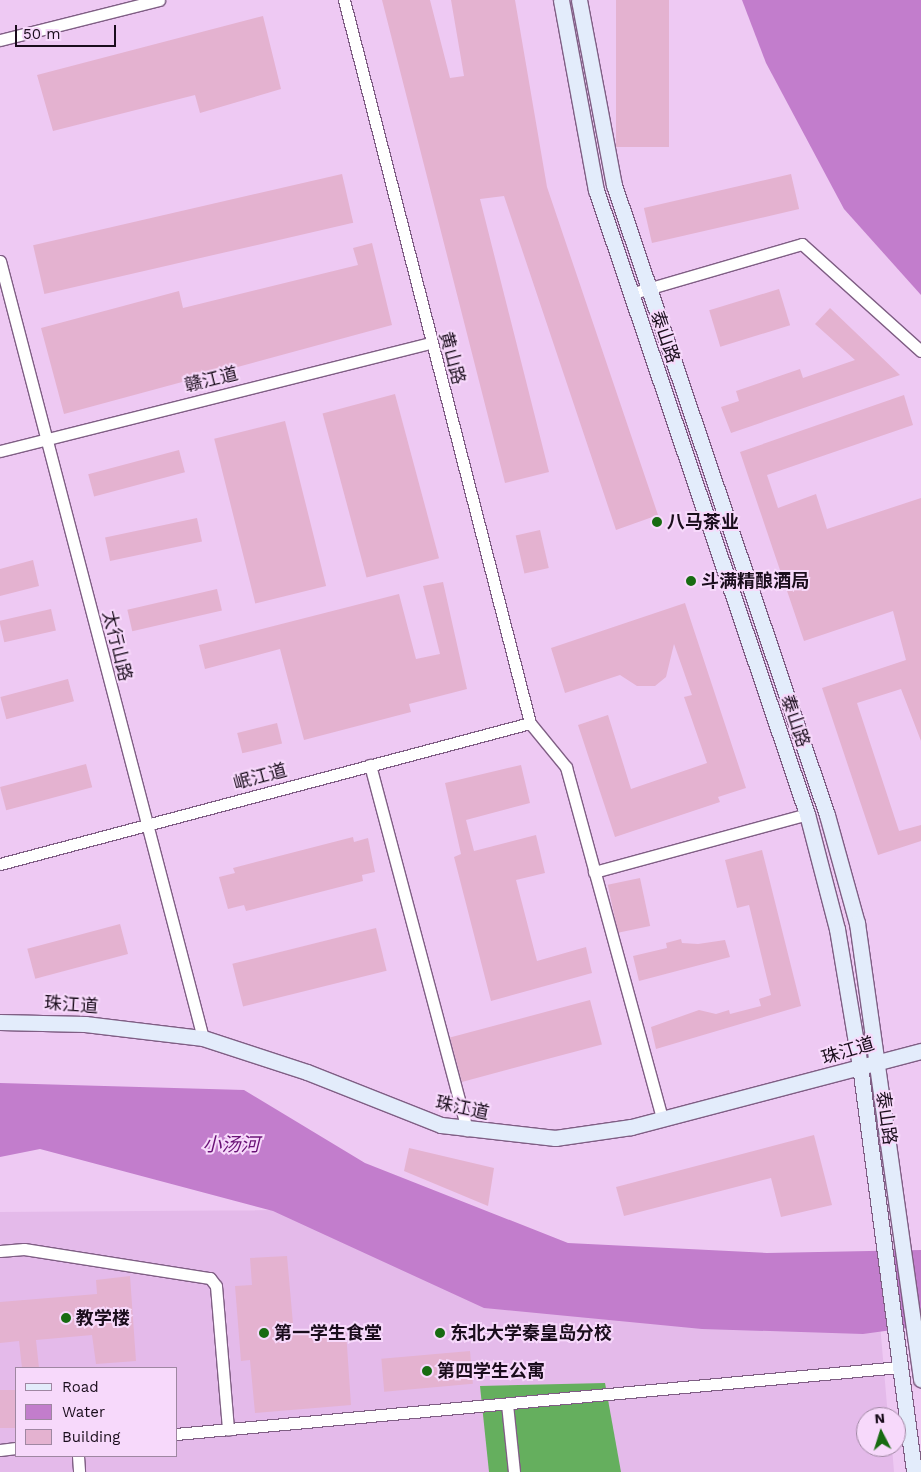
<!DOCTYPE html>
<meta charset="utf-8">
<style>
body{margin:0}
#map{position:relative;width:921px;height:1472px;overflow:hidden;background:#eec9f3;font-family:"Work Sans","Noto Sans SC",sans-serif}
div>[style]{position:absolute}
.built>*{inset:0;background:#e4baea}
.forest>*{inset:0;background:#65af5e}
.water>*{inset:0;background:#c27dcc}
.building>*{inset:0;background:#e4b2d0;transform-origin:0 0}
.roads{filter:drop-shadow(1px 0 #7f5e84) drop-shadow(-1px 0 #7f5e84) drop-shadow(0 1px #7f5e84) drop-shadow(0 -1px #7f5e84)}
.street>*{height:11px;margin:-5.5px;padding:0 5.5px;transform-origin:5.5px;border-radius:5.5px;background:#fff}
.secondary>*{height:15px;margin:-7.5px;padding:0 7.5px;transform-origin:7.5px;border-radius:7.5px;background:#e3ecfb}
.dots>*{width:14px;height:14px;translate:-50% -50%;box-sizing:border-box;border:2px solid #f7d9fb;border-radius:50%}
span{translate:-50% -50%;white-space:nowrap;text-align:center;line-height:1.15;-webkit-text-stroke:4px #f7d9fb;paint-order:stroke}
.street-label{font-size:18px;color:#1a0d1c}
.poi-label{font-size:18px;color:#1a0d1c;font-weight:700}
.left{translate:0 -50%;text-align:left}
.water-label{font-size:19px;color:#681075;font-style:italic}
.legend{position:absolute;left:15px;top:1367px;width:162px;height:90px;box-sizing:border-box;background:#f7d9fb;border:1px solid #9f87a2;margin:0;padding:6px 9px;list-style:none;font-size:15px;color:#1a0d1c}
.legend li{display:flex;align-items:center;gap:10px;height:25px}
.legend b{width:25px;border:1px solid #9f87a2}
.north{position:absolute;left:856px;top:1407px;width:50px;height:50px;box-sizing:border-box;background:#f7d9fb;border:1px solid #9f87a2;border-radius:50%;rotate:355deg;font-size:14px;font-weight:700;line-height:20px;text-align:center;color:#1a0d1c}
.north::after{content:'';display:block;margin:auto;width:18px;height:22px;background:#176b11;clip-path:polygon(50% 0,100% 100%,50% 72%,0 100%)}
.scale{position:absolute;left:15px;top:25px;width:101px;height:22px;box-sizing:border-box;border:2px solid #1a0d1c;border-top:0;padding-left:6px;font-size:15px;line-height:18px;white-space:nowrap;color:#1a0d1c;-webkit-text-stroke:4px #f7d9fb;paint-order:stroke}
</style>
<div id="map">
<div class="built">
<i style="clip-path:polygon(evenodd,276px 1210px,880px 1324px,888px 1417px,866px 1417px,866px 1447px,892px 1447px,894px 1472px,0 1472px,0 1212px,276px 1210px,16px 1368px,176px 1368px,176px 1456px,16px 1456px,16px 1368px)"></i>
</div>
<div class="forest">
<i style="clip-path:polygon(605px 1383px,621px 1472px,489px 1472px,480px 1386px)"></i>
</div>
<div class="water">
<i style="clip-path:polygon(742px 0,921px 0,921px 295px,844px 209px,766px 63px)"></i>
<i style="clip-path:polygon(0 1083px,244px 1090px,365px 1163px,568px 1243px,767px 1253px,921px 1250px,921px 1326px,863px 1334px,702px 1329px,484px 1308px,273px 1211px,40px 1149px,0 1157px)"></i>
</div>
<div class="building">
<i style="clip-path:polygon(382px 0,430px 0,450px 78px,464px 76px,451px 0,515px 0,547px 187px,658px 515px,616px 530px,504px 196px,480px 199px,549px 472px,505px 483px)"></i>
<i style="left:616px;top:0;width:53px;height:147px"></i>
<i style="clip-path:polygon(263px 16px,281px 89px,200px 113px,195px 95px,53px 131px,37px 75px)"></i>
<i style="left:342px;top:174px;width:50px;height:317px;rotate:77deg"></i>
<i style="left:791px;top:174px;width:36px;height:151px;rotate:77deg"></i>
<i style="clip-path:polygon(372px 243px,392px 325px,64px 414px,41px 328px,179px 291px,183px 308px,358px 265px,353px 248px)"></i>
<i style="left:779px;top:289px;width:38px;height:73px;rotate:73deg"></i>
<i style="clip-path:polygon(830px 308px,900px 375px,731px 433px,721px 407px,739px 401px,736px 391px,800px 369px,803px 378px,855px 360px,815px 324px)"></i>
<i style="left:395px;top:394px;width:170px;height:75px;rotate:75deg"></i>
<i style="clip-path:polygon(904px 395px,913px 425px,767px 475px,778px 508px,816px 494px,827px 529px,921px 498px,921px 741px,901px 689px,857px 703px,899px 831px,921px 825px,921px 841px,878px 855px,822px 688px,906px 660px,893px 611px,804px 641px,740px 452px)"></i>
<i style="left:285px;top:421px;width:170px;height:73px;rotate:76deg"></i>
<i style="left:179px;top:450px;width:23px;height:94px;rotate:75deg"></i>
<i style="left:197px;top:518px;width:24px;height:94px;rotate:78deg"></i>
<i style="left:540px;top:530px;width:39px;height:25px;rotate:77deg"></i>
<i style="clip-path:polygon(33px 560px,39px 586px,0 596px,0 569px)"></i>
<i style="clip-path:polygon(443px 582px,467px 689px,409px 704px,411px 712px,304px 740px,280px 649px,205px 669px,199px 645px,399px 594px,416px 659px,440px 654px,423px 586px)"></i>
<i style="left:217px;top:589px;width:22px;height:92px;rotate:77deg"></i>
<i style="clip-path:polygon(685px 603px,746px 788px,718px 797px,720px 802px,615px 837px,578px 725px,608px 715px,631px 789px,707px 763px,684px 697px,692px 695px,674px 644px,666px 677px,655px 686px,637px 686px,620px 675px,565px 693px,551px 648px)"></i>
<i style="left:51px;top:609px;width:22px;height:53px;rotate:77deg"></i>
<i style="left:68px;top:679px;width:23px;height:70px;rotate:75deg"></i>
<i style="left:277px;top:723px;width:21px;height:41px;rotate:76deg"></i>
<i style="left:86px;top:764px;width:24px;height:89px;rotate:75deg"></i>
<i style="clip-path:polygon(521px 765px,530px 803px,466px 820px,474px 851px,536px 835px,545px 873px,516px 880px,537px 961px,586px 947px,592px 973px,491px 1001px,454px 857px,461px 854px,445px 783px)"></i>
<i style="clip-path:polygon(353px 837px,354px 842px,368px 838px,375px 872px,362px 875px,363px 881px,246px 911px,244px 905px,228px 909px,219px 877px,235px 873px,233px 868px)"></i>
<i style="clip-path:polygon(762px 850px,801px 1006px,656px 1049px,651px 1027px,699px 1010px,716px 1014px,729px 1010px,730px 1014px,761px 1006px,759px 999px,771px 995px,749px 905px,737px 908px,725px 860px)"></i>
<i style="left:640px;top:878px;width:49px;height:33px;rotate:78deg"></i>
<i style="left:120px;top:924px;width:31px;height:96px;rotate:75deg"></i>
<i style="left:376px;top:928px;width:44px;height:148px;rotate:76deg"></i>
<i style="clip-path:polygon(681px 939px,682px 943px,698px 944px,725px 940px,730px 957px,639px 981px,633px 956px,667px 948px,666px 943px)"></i>
<i style="left:590px;top:1000px;width:46px;height:145px;rotate:75deg"></i>
<i style="clip-path:polygon(814px 1135px,832px 1205px,781px 1217px,771px 1178px,624px 1216px,616px 1187px)"></i>
<i style="clip-path:polygon(409px 1148px,494px 1168px,488px 1206px,404px 1171px)"></i>
<i style="clip-path:polygon(287px 1256px,294px 1335px,346px 1331px,351px 1405px,255px 1413px,250px 1360px,241px 1361px,235px 1286px,252px 1285px,250px 1258px)"></i>
<i style="clip-path:polygon(130px 1276px,136px 1361px,96px 1364px,92px 1335px,36px 1340px,39px 1368px,22px 1368px,19px 1341px,0 1343px,0 1302px,97px 1294px,96px 1280px)"></i>
<i style="left:470px;top:1351px;width:33px;height:89px;rotate:85deg"></i>
<i style="left:16px;top:1390px;width:38px;height:16px;rotate:90deg"></i>
</div>
<div class="roads">
<div class="street">
<i style="left:344px;top:0;width:747px;rotate:75.57deg"></i>
<i style="left:530px;top:723px;width:57px;rotate:50.7deg"></i>
<i style="left:566px;top:767px;width:365px;rotate:74.7deg"></i>
<i style="left:0;top:40px;width:164px;rotate:-14.1deg"></i>
<i style="left:0;top:261px;width:803px;rotate:75.36deg"></i>
<i style="left:630px;top:294px;width:179px;rotate:-16.2deg"></i>
<i style="left:802px;top:244px;width:160px;rotate:42deg"></i>
<i style="left:0;top:451px;width:443px;rotate:-14.1deg"></i>
<i style="left:370px;top:765px;width:378px;rotate:75.1deg"></i>
<i style="left:0;top:864px;width:548px;rotate:-14.9deg"></i>
<i style="left:594px;top:872px;width:221px;rotate:-15.2deg"></i>
<i style="left:0;top:1251px;width:24px;rotate:-5deg"></i>
<i style="left:24px;top:1249px;width:188px;rotate:8.9deg"></i>
<i style="left:210px;top:1278px;width:10px;rotate:53deg"></i>
<i style="left:216px;top:1286px;width:144px;rotate:85.2deg"></i>
<i style="left:507px;top:1404px;width:68px;rotate:84.1deg"></i>
<i style="left:176px;top:1434px;width:727px;rotate:-5.29deg"></i>
<i style="left:0;top:1450px;width:16px;rotate:-7deg"></i>
<i style="left:78px;top:1456px;width:16px;rotate:86deg"></i>
</div>
<div class="secondary">
<i style="left:561px;top:0;width:193px;rotate:79.6deg"></i>
<i style="left:596px;top:190px;width:659px;rotate:71.32deg"></i>
<i style="left:807px;top:814px;width:119px;rotate:75.4deg"></i>
<i style="left:837px;top:929px;width:139px;rotate:80.5deg"></i>
<i style="left:860px;top:1066px;width:410px;rotate:82.4deg"></i>
<i style="left:579px;top:0;width:188px;rotate:79.3deg"></i>
<i style="left:614px;top:185px;width:665px;rotate:71.32deg"></i>
<i style="left:827px;top:815px;width:112px;rotate:74.5deg"></i>
<i style="left:857px;top:923px;width:461px;rotate:82deg"></i>
<i style="left:0;top:1022px;width:85px;rotate:1.3deg"></i>
<i style="left:85px;top:1024px;width:119px;rotate:6.8deg"></i>
<i style="left:203px;top:1038px;width:109px;rotate:18.1deg"></i>
<i style="left:307px;top:1072px;width:144px;rotate:21.6deg"></i>
<i style="left:441px;top:1125px;width:115px;rotate:6.5deg"></i>
<i style="left:555px;top:1138px;width:77px;rotate:-8.2deg"></i>
<i style="left:631px;top:1127px;width:300px;rotate:-14.7deg"></i>
</div>
</div>
<div class="dots">
<i style="left:657px;top:522px;background:#176b11"></i>
<i style="left:691px;top:581px;background:#176b11"></i>
<i style="left:66px;top:1318px;background:#176b11"></i>
<i style="left:264px;top:1333px;background:#176b11"></i>
<i style="left:440px;top:1333px;background:#176b11"></i>
<i style="left:427px;top:1371px;background:#176b11"></i>
</div>
<div class="street-label">
<span style="left:665px;top:337px;rotate:71deg">泰山路</span>
<span style="left:452px;top:358px;rotate:75deg">黄山路</span>
<span style="left:211px;top:380px;rotate:-14deg">赣江道</span>
<span style="left:117px;top:646px;rotate:76deg">太行山路</span>
<span style="left:795px;top:721px;rotate:71deg">泰山路</span>
<span style="left:260px;top:777px;rotate:-15deg">岷江道</span>
<span style="left:71px;top:1005px;rotate:4deg">珠江道</span>
<span style="left:848px;top:1051px;rotate:-17deg">珠江道</span>
<span style="left:462px;top:1108px;rotate:12deg">珠江道</span>
<span style="left:886px;top:1118px;rotate:82deg">泰山路</span>
</div>
<div class="poi-label">
<span class="left" style="left:667px;top:522px">八马茶业</span>
<span class="left" style="left:701px;top:581px">斗满精酿酒局</span>
<span class="left" style="left:76px;top:1318px">教学楼</span>
<span class="left" style="left:274px;top:1333px">第一学生食堂</span>
<span class="left" style="left:450px;top:1333px">东北大学秦皇岛分校</span>
<span class="left" style="left:437px;top:1371px">第四学生公寓</span>
</div>
<div class="water-label">
<span style="left:231px;top:1145px">小汤河</span>
</div>
<ul class="legend">
<li><b style="height:6px;background:#e3ecfb"></b>Road</li>
<li><b style="height:14px;background:#c27dcc"></b>Water</li>
<li><b style="height:14px;background:#e4b2d0"></b>Building</li>
</ul>
<div class="north">N</div>
<div class="scale">50 m</div>
</div>
